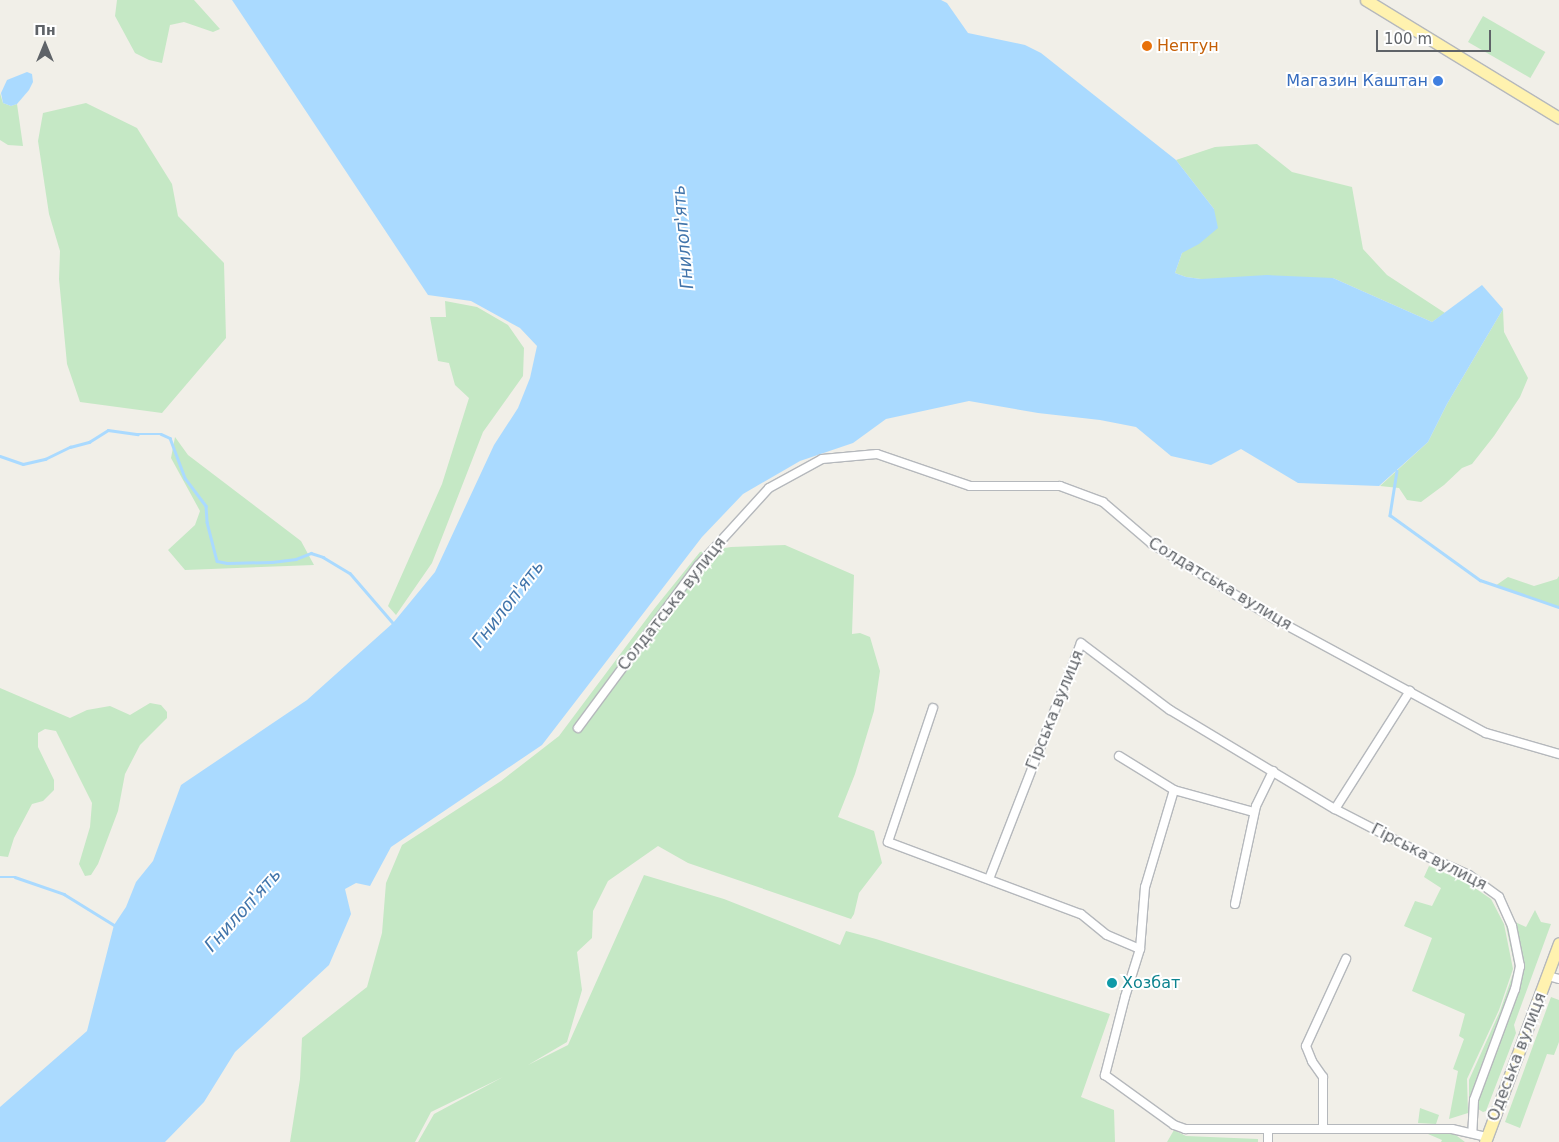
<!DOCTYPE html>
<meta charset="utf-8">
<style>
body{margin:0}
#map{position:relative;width:1559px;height:1142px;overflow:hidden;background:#f1efe8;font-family:"DejaVu Sans",sans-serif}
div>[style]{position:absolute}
.green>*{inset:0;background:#c5e8c5;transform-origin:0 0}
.water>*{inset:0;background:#aadaff}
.stream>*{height:2.5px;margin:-1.25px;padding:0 1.25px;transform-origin:1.25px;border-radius:1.25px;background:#aadaff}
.roads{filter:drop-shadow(1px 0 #b5b8bc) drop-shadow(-1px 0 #b5b8bc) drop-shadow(0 1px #b5b8bc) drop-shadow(0 -1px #b5b8bc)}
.street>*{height:8px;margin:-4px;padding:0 4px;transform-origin:4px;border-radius:4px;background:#fff}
.primary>*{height:11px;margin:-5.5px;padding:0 5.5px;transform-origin:5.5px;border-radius:5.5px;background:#fff2af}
.dots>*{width:14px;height:14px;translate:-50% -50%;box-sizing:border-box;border:2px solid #fff;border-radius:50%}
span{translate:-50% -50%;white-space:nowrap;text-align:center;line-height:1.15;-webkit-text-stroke:4px #fff;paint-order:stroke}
.food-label{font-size:16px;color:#c56008}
.left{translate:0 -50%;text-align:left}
.shop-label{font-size:16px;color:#366cbe}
.right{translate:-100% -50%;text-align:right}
.street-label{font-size:16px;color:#5f6368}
.culture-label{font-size:16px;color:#0d838f}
.water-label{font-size:18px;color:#4174aa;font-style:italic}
.north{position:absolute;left:20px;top:20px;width:50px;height:50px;-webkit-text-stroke:4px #fff;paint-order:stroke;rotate:0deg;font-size:14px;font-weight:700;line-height:20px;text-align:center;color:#5f6368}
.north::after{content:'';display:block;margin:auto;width:18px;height:22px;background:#5f6368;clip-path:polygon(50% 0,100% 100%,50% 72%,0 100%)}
.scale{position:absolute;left:1376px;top:30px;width:115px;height:22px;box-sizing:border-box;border:2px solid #5f6368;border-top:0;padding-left:6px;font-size:15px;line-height:18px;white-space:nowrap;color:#5f6368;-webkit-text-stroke:4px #fff;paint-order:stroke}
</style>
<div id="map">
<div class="green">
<i style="clip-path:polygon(117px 0,194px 0,220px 29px,213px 32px,184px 22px,170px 25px,162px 63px,149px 60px,135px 53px,115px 16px)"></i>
<i style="left:1483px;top:16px;width:72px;height:30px;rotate:30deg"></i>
<i style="clip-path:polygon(0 93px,3px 103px,11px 106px,17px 104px,23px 146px,8px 145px,0 140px)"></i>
<i style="clip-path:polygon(86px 103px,137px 128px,172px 184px,178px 216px,224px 263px,226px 338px,162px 413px,80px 402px,67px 364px,59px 279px,60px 251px,49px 214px,38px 141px,43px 113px)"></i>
<i style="clip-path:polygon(1257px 144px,1292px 172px,1352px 187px,1363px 249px,1387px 275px,1445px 313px,1432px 322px,1333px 278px,1201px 279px,1186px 277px,1175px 273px,1182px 253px,1214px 209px,1176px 160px,1215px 147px)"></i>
<i style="clip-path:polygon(445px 301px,477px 307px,508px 325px,524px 348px,523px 376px,483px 432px,432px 563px,396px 615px,388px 606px,442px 484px,469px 398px,455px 385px,449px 363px,438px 361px,430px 317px,446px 317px)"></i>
<i style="clip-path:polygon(1503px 309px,1504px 332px,1528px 378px,1520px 397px,1494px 436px,1472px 464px,1462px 468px,1444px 485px,1421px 502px,1407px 500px,1399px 488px,1380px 486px,1428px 442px,1447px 404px)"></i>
<i style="clip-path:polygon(175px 437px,188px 455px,301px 541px,314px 565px,185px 570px,168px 550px,195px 525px,200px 511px,171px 458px)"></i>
<i style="clip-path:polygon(785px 545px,854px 575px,852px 634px,860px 633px,870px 637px,880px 671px,874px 711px,855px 774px,838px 817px,874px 831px,882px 863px,859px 893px,854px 914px,851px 919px,688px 863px,658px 846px,608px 881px,593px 911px,592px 938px,577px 952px,582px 990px,567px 1042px,528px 1065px,568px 1045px,644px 875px,724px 899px,840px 945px,846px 931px,876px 939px,1110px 1014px,1081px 1097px,1114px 1110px,1115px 1142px,418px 1142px,434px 1114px,503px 1077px,431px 1112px,415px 1142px,290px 1142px,300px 1079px,302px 1038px,367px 987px,382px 933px,386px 883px,402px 845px,501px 781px,559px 736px,654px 609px,700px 552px,731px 547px)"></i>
<i style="clip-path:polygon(1559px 576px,1559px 607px,1495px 586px,1508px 577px,1534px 586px,1557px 579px)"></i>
<i style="clip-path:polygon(0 688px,70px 718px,87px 710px,110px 706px,130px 715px,150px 703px,161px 705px,167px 712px,167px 718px,140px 745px,125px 774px,118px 811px,98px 864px,91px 875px,85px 876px,79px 864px,90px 827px,92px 803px,56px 731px,45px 729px,38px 733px,38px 747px,54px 780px,54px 790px,43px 801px,32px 804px,14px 838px,8px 857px,0 856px)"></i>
<i style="clip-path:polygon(1429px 866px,1466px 882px,1491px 899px,1504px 924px,1513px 969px,1499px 1010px,1467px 1079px,1468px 1113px,1449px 1119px,1458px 1071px,1453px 1069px,1464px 1039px,1459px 1036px,1465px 1014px,1412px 991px,1432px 938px,1404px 926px,1415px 901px,1432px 906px,1441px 888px,1424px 877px)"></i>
<i style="clip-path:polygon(1535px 910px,1541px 922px,1551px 924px,1514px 1025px,1516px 1033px,1486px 1111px,1483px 1112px,1478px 1109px,1469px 1113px,1469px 1080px,1500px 1011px,1515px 968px,1504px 917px,1526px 927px)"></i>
<i style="clip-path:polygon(1551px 997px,1559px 1000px,1559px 1042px,1554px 1055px,1547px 1054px,1520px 1128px,1505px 1122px)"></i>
<i style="clip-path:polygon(1420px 1108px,1439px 1115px,1436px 1124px,1418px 1123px)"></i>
<i style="clip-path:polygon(1174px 1130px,1186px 1136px,1258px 1139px,1258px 1142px,1167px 1142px)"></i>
<i style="clip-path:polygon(1453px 1133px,1465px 1142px,1441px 1142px,1442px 1140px,1428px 1134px)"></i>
</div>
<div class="water">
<i style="clip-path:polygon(232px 0,941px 0,947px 3px,968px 33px,1025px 45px,1041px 53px,1176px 160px,1214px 209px,1218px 228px,1199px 244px,1182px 253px,1175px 273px,1186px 277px,1201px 279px,1267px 275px,1333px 278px,1432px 322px,1482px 285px,1503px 309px,1447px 404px,1428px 442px,1379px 486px,1298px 483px,1241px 449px,1211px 465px,1171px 456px,1136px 427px,1100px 420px,1038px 413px,969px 401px,886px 419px,853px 443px,800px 461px,743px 494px,702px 537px,542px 745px,391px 847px,370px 886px,356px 883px,345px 889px,351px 914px,329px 965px,235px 1052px,204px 1102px,165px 1142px,0 1142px,0 1107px,87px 1031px,114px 925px,126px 907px,136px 882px,153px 861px,181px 785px,307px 700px,393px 623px,435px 572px,494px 445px,518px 408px,530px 378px,537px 346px,520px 328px,471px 301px,428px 295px)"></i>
<i style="clip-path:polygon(27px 72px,32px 74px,33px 82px,29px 90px,17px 104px,11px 106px,3px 103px,1px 93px,7px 80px)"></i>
</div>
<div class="stream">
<i style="left:0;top:456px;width:24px;rotate:19deg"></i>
<i style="left:23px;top:464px;width:23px;rotate:-13deg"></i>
<i style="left:45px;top:459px;width:28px;rotate:-26deg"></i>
<i style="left:70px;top:447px;width:20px;rotate:-15deg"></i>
<i style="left:89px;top:442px;width:22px;rotate:-32deg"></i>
<i style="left:108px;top:430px;width:30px;rotate:8deg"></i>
<i style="left:138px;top:434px;width:23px"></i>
<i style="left:161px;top:434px;width:10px;rotate:24deg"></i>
<i style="left:170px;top:438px;width:43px;rotate:69.4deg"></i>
<i style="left:185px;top:478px;width:35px;rotate:53deg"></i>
<i style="left:206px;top:506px;width:16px;rotate:86deg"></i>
<i style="left:207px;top:522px;width:40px;rotate:75.6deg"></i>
<i style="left:217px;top:561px;width:10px;rotate:11deg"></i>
<i style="left:227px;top:563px;width:45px;rotate:-1.3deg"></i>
<i style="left:272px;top:562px;width:24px;rotate:-7deg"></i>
<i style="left:296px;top:559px;width:16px;rotate:-22deg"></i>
<i style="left:311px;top:553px;width:13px;rotate:18deg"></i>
<i style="left:323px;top:557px;width:31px;rotate:31deg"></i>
<i style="left:350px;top:573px;width:66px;rotate:49.3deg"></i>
<i style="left:1397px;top:471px;width:45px;rotate:99deg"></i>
<i style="left:1390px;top:515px;width:111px;rotate:35.8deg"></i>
<i style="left:1480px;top:580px;width:83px;rotate:18.9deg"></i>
<i style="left:0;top:877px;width:15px"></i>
<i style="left:15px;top:877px;width:52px;rotate:19.1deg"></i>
<i style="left:64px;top:894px;width:59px;rotate:31.8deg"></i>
</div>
<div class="roads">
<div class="street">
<i style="left:933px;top:708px;width:141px;rotate:108.6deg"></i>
<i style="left:888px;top:842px;width:206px;rotate:20.5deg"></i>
<i style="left:1081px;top:914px;width:33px;rotate:39deg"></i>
<i style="left:1107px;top:935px;width:36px;rotate:23deg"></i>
<i style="left:578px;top:728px;width:202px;rotate:-53.5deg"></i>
<i style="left:698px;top:566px;width:105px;rotate:-47.7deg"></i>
<i style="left:769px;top:488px;width:60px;rotate:-28.7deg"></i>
<i style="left:822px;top:459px;width:55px;rotate:-5.2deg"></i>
<i style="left:877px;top:454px;width:98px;rotate:19deg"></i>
<i style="left:970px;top:486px;width:90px"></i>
<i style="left:1060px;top:486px;width:46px;rotate:20.4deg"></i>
<i style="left:1103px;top:502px;width:65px;rotate:40.6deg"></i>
<i style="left:1152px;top:544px;width:144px;rotate:31.4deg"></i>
<i style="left:1275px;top:619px;width:240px;rotate:28.4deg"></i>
<i style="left:1486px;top:733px;width:76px;rotate:16deg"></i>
<i style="left:1119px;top:756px;width:65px;rotate:31.7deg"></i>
<i style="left:1174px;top:790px;width:83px;rotate:15.4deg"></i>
<i style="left:1174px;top:790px;width:101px;rotate:106.6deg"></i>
<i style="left:1145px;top:887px;width:62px;rotate:94.6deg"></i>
<i style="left:1140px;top:949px;width:50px;rotate:107.4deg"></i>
<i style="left:1125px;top:997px;width:81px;rotate:104.4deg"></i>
<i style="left:1105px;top:1075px;width:85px;rotate:35.9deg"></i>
<i style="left:1174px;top:1125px;width:12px;rotate:20deg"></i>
<i style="left:1185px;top:1129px;width:267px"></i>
<i style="left:1452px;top:1129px;width:36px;rotate:13deg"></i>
<i style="left:1335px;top:809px;width:140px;rotate:-57.6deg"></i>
<i style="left:989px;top:879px;width:253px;rotate:-68.7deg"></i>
<i style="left:1081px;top:643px;width:111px;rotate:37deg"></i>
<i style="left:1170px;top:710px;width:192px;rotate:31deg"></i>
<i style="left:1335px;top:809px;width:100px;rotate:27.3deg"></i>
<i style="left:1424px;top:855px;width:49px;rotate:24deg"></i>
<i style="left:1469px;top:875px;width:37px;rotate:36deg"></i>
<i style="left:1499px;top:897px;width:32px;rotate:66deg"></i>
<i style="left:1512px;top:926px;width:41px;rotate:78.7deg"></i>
<i style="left:1520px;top:966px;width:24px;rotate:102deg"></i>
<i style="left:1515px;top:989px;width:118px;rotate:110.3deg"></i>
<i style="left:1474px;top:1100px;width:33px;rotate:93deg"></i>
<i style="left:1235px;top:904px;width:100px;rotate:-77.9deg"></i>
<i style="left:1256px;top:806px;width:39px;rotate:-64deg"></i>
<i style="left:1548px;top:976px;width:11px;rotate:15deg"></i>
<i style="left:1323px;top:1129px;width:52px;rotate:-90deg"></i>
<i style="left:1323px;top:1077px;width:19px;rotate:-125deg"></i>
<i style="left:1312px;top:1061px;width:16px;rotate:-112deg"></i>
<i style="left:1306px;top:1046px;width:96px;rotate:-65.3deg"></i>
<i style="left:1268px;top:1130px;width:12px;rotate:90deg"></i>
</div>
<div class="primary">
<i style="left:1366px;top:0;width:226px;rotate:31.4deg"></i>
<i style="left:1485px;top:1142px;width:212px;rotate:-69.6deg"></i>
</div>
</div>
<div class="dots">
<i style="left:1147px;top:46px;background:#e8710a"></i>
<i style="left:1438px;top:81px;background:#3f7fe0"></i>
<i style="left:1112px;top:983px;background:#0f9aa8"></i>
</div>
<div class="food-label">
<span class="left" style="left:1157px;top:46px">Нептун</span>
</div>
<div class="shop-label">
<span class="right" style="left:1428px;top:81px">Магазин Каштан</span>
</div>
<div class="street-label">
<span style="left:1220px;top:584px;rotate:31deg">Солдатська вулиця</span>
<span style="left:672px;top:604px;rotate:-52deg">Солдатська вулиця</span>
<span style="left:1055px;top:710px;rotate:-68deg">Гірська вулиця</span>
<span style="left:1429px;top:857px;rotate:27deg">Гірська вулиця</span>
<span style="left:1517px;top:1057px;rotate:-69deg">Одеська вулиця</span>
</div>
<div class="culture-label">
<span class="left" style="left:1122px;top:983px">Хозбат</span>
</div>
<div class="water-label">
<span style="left:683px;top:237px;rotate:-95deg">Гнилоп'ять</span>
<span style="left:508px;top:604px;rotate:-52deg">Гнилоп'ять</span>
<span style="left:243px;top:910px;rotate:-48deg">Гнилоп'ять</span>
</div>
<div class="north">Пн</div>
<div class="scale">100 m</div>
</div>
